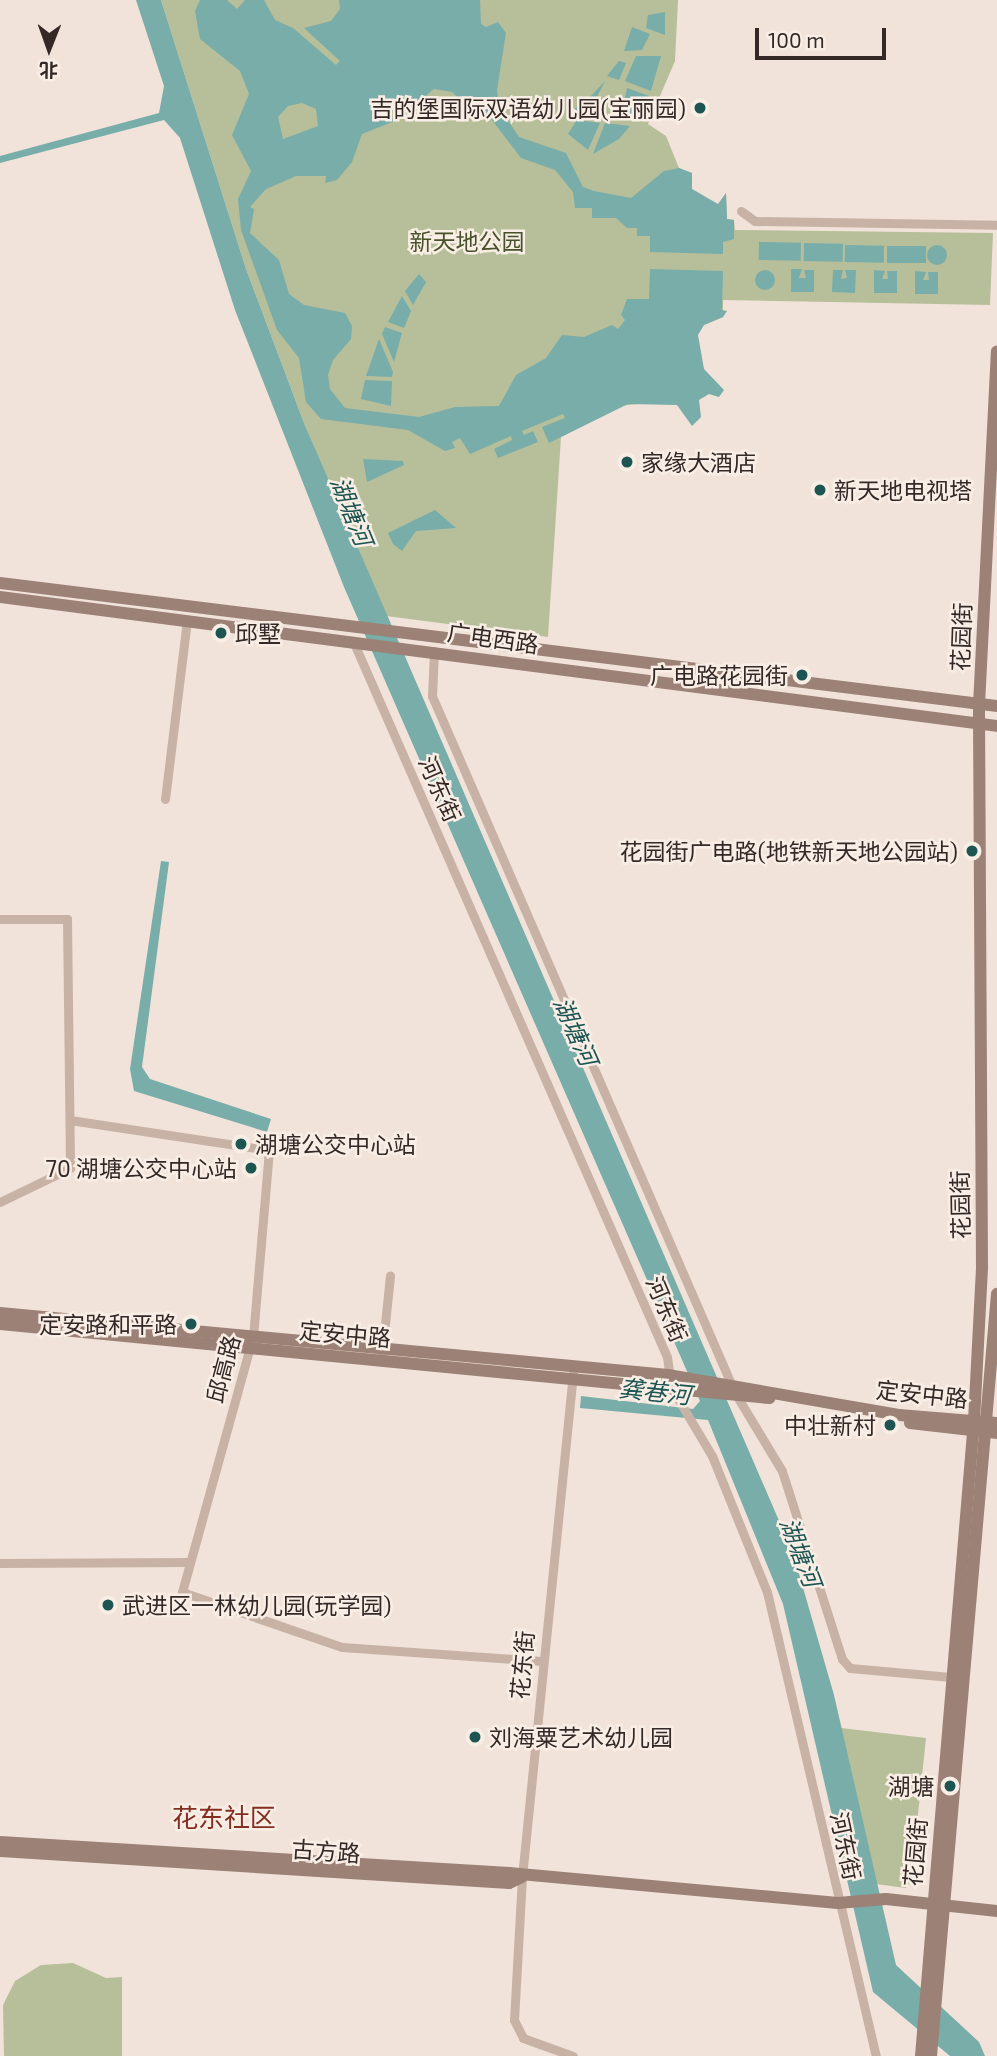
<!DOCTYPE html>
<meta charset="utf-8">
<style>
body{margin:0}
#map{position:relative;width:997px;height:2056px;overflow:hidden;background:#f1e3d9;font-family:"Exo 2","Noto Sans SC",sans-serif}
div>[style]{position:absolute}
.green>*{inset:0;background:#b6bf99}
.water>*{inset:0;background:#78adaa;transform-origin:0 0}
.round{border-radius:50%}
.street>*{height:9px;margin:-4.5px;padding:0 4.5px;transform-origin:4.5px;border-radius:4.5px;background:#c8b2a5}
.secondary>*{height:12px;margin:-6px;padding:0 6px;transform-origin:6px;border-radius:6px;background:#9c8177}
.dots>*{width:19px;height:19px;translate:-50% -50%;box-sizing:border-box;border:4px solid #f9eee5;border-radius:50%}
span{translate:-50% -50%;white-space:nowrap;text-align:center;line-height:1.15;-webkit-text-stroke:5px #f9eee5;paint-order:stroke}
.poi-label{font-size:23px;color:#342926}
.right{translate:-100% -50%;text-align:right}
.left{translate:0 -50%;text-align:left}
.park-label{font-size:23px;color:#48522a}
.street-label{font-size:23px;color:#342926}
.water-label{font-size:24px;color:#1d5553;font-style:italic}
.quarter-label{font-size:26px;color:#822e20}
.north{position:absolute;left:14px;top:14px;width:70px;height:70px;-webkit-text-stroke:5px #f9eee5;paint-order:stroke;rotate:181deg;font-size:19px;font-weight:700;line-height:28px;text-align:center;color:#342926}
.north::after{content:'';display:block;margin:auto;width:24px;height:32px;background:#342926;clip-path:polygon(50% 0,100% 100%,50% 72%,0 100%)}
.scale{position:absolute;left:755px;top:28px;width:131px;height:32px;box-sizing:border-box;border:4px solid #342926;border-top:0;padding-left:9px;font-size:21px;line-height:24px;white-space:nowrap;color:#342926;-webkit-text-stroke:5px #f9eee5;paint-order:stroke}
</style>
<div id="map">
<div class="green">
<i style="clip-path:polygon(161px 0,678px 0,675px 61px,648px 124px,666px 136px,679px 168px,692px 173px,692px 189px,718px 205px,726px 193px,727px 219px,734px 220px,735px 230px,993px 233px,990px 305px,723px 300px,723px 317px,704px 325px,638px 404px,619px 406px,561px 437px,548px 637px,386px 616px,304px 423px,246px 269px)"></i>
<i style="clip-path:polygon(841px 1728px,926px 1738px,911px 1881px,906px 1888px,876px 1884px)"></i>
<i style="clip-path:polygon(73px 1963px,106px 1978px,122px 1977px,122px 2056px,4px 2056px,3px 2005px,15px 1981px,41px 1965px)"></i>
</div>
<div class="water">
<i style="clip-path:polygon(136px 0,161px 0,246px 269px,304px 423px,793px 1553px,834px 1695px,896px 1965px,979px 2042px,985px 2056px,950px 2056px,873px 1992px,783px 1604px,708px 1420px,580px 1408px,581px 1396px,693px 1409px,700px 1401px,344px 587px,235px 310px,180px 138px,164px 120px,0 163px,0 156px,159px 113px,164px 86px)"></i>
<i style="clip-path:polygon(evenodd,200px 0,227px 0,237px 9px,245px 0,264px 0,275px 20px,293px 28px,336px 65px,340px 61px,304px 28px,331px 21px,340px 9px,339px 0,480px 0,481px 24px,486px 27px,498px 22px,506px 33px,497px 90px,499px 107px,519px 137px,566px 153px,583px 187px,594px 191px,631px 198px,664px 171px,679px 168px,692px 173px,692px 189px,718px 204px,726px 193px,727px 219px,734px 220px,734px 239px,723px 242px,723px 254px,650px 252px,650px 236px,637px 236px,637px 228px,627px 228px,616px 218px,592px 218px,592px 208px,575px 208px,573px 192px,555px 170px,521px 158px,492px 120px,475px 113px,452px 92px,434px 89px,400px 117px,391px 110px,388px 115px,395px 121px,362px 134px,352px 162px,337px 180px,325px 183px,326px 176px,296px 176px,266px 189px,250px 207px,254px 209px,250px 233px,279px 260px,289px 294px,304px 305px,345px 313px,352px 326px,351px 339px,333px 360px,328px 375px,330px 389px,345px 408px,419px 417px,455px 407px,499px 406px,516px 375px,546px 358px,562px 335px,584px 337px,612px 325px,618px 329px,625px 320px,621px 315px,627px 299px,649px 299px,650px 269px,723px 271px,722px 310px,727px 311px,723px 317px,704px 325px,698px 335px,704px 369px,724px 390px,719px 397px,709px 394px,699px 400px,701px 417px,692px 426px,677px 405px,628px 404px,549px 443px,542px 427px,565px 418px,563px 414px,522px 431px,524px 435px,533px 431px,538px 442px,498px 458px,494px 449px,512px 440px,511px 436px,470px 454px,460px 438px,452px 442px,455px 448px,445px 451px,408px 430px,321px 419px,306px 402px,299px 358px,277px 330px,241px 230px,238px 199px,251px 171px,232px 135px,249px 94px,240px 71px,200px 39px,195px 11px,200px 0,302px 103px,316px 109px,318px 126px,283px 139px,278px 117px,288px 106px,302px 103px)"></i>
<i style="clip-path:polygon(665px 12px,665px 35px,646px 28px,648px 15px)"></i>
<i style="clip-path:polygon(632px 27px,650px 34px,642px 50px,624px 51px)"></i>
<i style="clip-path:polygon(636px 56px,661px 56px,651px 91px,625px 81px)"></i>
<i style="clip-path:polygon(619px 61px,626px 63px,619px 80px,607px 76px)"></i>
<i style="clip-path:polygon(605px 81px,588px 115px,569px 113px,590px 97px)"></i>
<i style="clip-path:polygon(627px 88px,649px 96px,635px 121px,621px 119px)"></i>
<i style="clip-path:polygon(577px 120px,600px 123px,588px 150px,568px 134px)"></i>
<i style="clip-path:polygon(605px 123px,630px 126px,619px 139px,593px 154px)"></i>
<i style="left:759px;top:242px;width:42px;height:18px;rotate:1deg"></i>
<i style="left:804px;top:243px;width:39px;height:18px;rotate:1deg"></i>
<i class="round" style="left:927px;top:245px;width:20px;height:20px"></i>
<i style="left:845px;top:245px;width:39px;height:17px;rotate:1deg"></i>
<i style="left:887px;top:246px;width:39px;height:17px"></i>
<i style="clip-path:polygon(791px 269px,802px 269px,799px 278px,806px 278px,804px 270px,814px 270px,814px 292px,791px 292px)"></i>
<i class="round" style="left:755px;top:270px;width:20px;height:20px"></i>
<i style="clip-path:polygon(833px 270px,843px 270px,841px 279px,847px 278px,845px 270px,856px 270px,855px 293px,832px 292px)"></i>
<i style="clip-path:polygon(874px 270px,885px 271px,882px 279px,888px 279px,887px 271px,897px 271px,897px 293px,874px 293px)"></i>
<i style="clip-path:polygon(915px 271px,926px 272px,923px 280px,929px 280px,928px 272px,938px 272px,938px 294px,915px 294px)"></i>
<i style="clip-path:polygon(419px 274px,426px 282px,413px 305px,405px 291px)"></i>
<i style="clip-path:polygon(402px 296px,411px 311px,404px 328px,388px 322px)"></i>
<i style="clip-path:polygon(385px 327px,402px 333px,394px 362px,382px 334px)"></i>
<i style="clip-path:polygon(379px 339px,393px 372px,392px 377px,366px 376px)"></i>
<i style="clip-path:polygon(365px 380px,392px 381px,391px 406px,361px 399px)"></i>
<i style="clip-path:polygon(363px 459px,403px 461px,404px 465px,367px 482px)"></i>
<i style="clip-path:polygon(435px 510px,456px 528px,416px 531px,402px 551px,393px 544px,388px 533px)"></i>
<i style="clip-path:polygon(161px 861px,169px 862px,142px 1067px,150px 1079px,271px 1119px,267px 1132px,134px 1091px,130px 1069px)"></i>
</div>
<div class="street">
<i style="left:741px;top:211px;width:17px;rotate:36deg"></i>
<i style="left:755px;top:221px;width:242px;rotate:0.9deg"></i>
<i style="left:353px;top:641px;width:782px;rotate:66.32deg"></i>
<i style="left:667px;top:1357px;width:30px;rotate:82deg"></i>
<i style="left:671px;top:1387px;width:80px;rotate:59.3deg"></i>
<i style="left:712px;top:1456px;width:147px;rotate:68deg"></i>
<i style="left:767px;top:1592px;width:477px;rotate:76.8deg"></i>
<i style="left:434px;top:651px;width:45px;rotate:92.5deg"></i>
<i style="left:432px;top:696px;width:760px;rotate:66.5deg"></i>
<i style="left:735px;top:1393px;width:91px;rotate:58.9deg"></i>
<i style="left:782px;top:1471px;width:197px;rotate:72.3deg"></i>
<i style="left:842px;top:1659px;width:12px;rotate:48deg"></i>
<i style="left:850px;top:1668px;width:101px;rotate:5.1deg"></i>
<i style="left:165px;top:799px;width:179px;rotate:-83deg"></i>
<i style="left:0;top:919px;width:67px"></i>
<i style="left:67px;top:919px;width:249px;rotate:89.3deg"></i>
<i style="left:70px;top:1168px;width:78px;rotate:154.1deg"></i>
<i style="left:70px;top:1120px;width:201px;rotate:8.6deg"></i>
<i style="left:269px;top:1150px;width:187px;rotate:94.9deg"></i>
<i style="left:253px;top:1336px;width:266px;rotate:105.5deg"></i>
<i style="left:182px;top:1592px;width:169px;rotate:19deg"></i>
<i style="left:342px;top:1647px;width:200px;rotate:4deg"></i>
<i style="left:382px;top:1353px;width:78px;rotate:-84.1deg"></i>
<i style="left:573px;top:1373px;width:507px;rotate:95.78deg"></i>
<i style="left:522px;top:1877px;width:143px;rotate:93.2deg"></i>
<i style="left:514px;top:2020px;width:20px;rotate:63deg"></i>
<i style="left:523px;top:2038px;width:53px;rotate:19.8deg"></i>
<i style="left:0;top:1563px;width:190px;rotate:-0.3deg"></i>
</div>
<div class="secondary">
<i style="left:0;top:583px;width:1005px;rotate:7.03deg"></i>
<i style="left:0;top:597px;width:1005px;rotate:7.37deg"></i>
<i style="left:0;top:1313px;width:671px;rotate:5.3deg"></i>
<i style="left:668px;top:1375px;width:234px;rotate:9.8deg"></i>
<i style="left:899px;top:1415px;width:98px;rotate:4.7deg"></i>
<i style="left:0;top:1324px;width:773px;rotate:5.5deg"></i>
<i style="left:910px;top:1423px;width:88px;rotate:6.6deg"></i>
<i style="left:0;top:1842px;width:510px;rotate:3.49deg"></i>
<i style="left:509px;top:1873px;width:330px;rotate:5.2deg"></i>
<i style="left:838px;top:1903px;width:48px;rotate:-4.8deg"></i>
<i style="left:886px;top:1899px;width:112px;rotate:6.2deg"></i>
<i style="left:0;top:1851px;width:510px;rotate:3.6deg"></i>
<i style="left:509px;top:1883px;width:14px;rotate:-25deg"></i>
<i style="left:921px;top:2056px;width:637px;rotate:-85.23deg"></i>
<i style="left:974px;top:1421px;width:155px;rotate:-87deg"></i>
<i style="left:982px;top:1266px;width:561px;rotate:-90.31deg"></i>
<i style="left:979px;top:705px;width:354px;rotate:-87.1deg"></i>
<i style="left:931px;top:2056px;width:765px;rotate:-85.05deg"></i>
</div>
<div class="dots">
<i style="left:700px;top:108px;background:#1d5553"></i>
<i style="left:627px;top:462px;background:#1d5553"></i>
<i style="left:820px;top:490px;background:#1d5553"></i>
<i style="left:221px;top:633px;background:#1d5553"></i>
<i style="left:802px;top:675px;background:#1d5553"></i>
<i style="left:972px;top:851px;background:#1d5553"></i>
<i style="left:241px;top:1144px;background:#1d5553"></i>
<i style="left:251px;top:1168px;background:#1d5553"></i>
<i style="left:191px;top:1324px;background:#1d5553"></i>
<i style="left:890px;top:1425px;background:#1d5553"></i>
<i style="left:108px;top:1605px;background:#1d5553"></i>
<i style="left:475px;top:1737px;background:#1d5553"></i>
<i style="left:950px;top:1786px;background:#1d5553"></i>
</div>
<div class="poi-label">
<span class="right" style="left:686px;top:108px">吉的堡国际双语幼儿园(宝丽园)</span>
<span class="left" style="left:641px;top:462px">家缘大酒店</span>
<span class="left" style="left:834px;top:490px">新天地电视塔</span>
<span class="left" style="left:235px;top:633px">邱墅</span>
<span class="right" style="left:788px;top:675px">广电路花园街</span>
<span class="right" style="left:958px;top:851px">花园街广电路(地铁新天地公园站)</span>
<span class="left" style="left:255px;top:1144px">湖塘公交中心站</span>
<span class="right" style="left:237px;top:1168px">70 湖塘公交中心站</span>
<span class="right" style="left:177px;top:1324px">定安路和平路</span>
<span class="right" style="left:876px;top:1425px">中壮新村</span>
<span class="left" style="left:122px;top:1605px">武进区一林幼儿园(玩学园)</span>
<span class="left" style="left:489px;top:1737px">刘海粟艺术幼儿园</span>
<span class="right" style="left:934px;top:1786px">湖塘</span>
</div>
<div class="park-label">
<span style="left:467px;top:241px">新天地公园</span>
</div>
<div class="street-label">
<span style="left:961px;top:637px;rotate:-88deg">花园街</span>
<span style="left:493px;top:638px;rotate:8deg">广电西路</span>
<span style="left:440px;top:789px;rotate:66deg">河东街</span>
<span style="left:960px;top:1205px;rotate:-91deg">花园街</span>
<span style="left:667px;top:1309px;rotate:67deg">河东街</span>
<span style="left:345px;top:1334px;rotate:5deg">定安中路</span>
<span style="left:223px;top:1369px;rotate:-75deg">邱高路</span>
<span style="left:922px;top:1394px;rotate:6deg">定安中路</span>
<span style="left:522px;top:1665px;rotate:-85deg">花东街</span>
<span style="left:846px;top:1846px;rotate:78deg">河东街</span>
<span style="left:326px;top:1851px;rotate:4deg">古方路</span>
<span style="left:915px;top:1852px;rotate:-85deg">花园街</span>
</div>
<div class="water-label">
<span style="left:352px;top:511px;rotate:68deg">湖塘河</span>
<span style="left:576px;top:1031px;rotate:66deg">湖塘河</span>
<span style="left:655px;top:1391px;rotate:6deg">龚巷河</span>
<span style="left:801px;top:1552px;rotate:69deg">湖塘河</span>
</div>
<div class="quarter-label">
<span style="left:224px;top:1817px">花东社区</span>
</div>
<div class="north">北</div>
<div class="scale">100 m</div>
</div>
